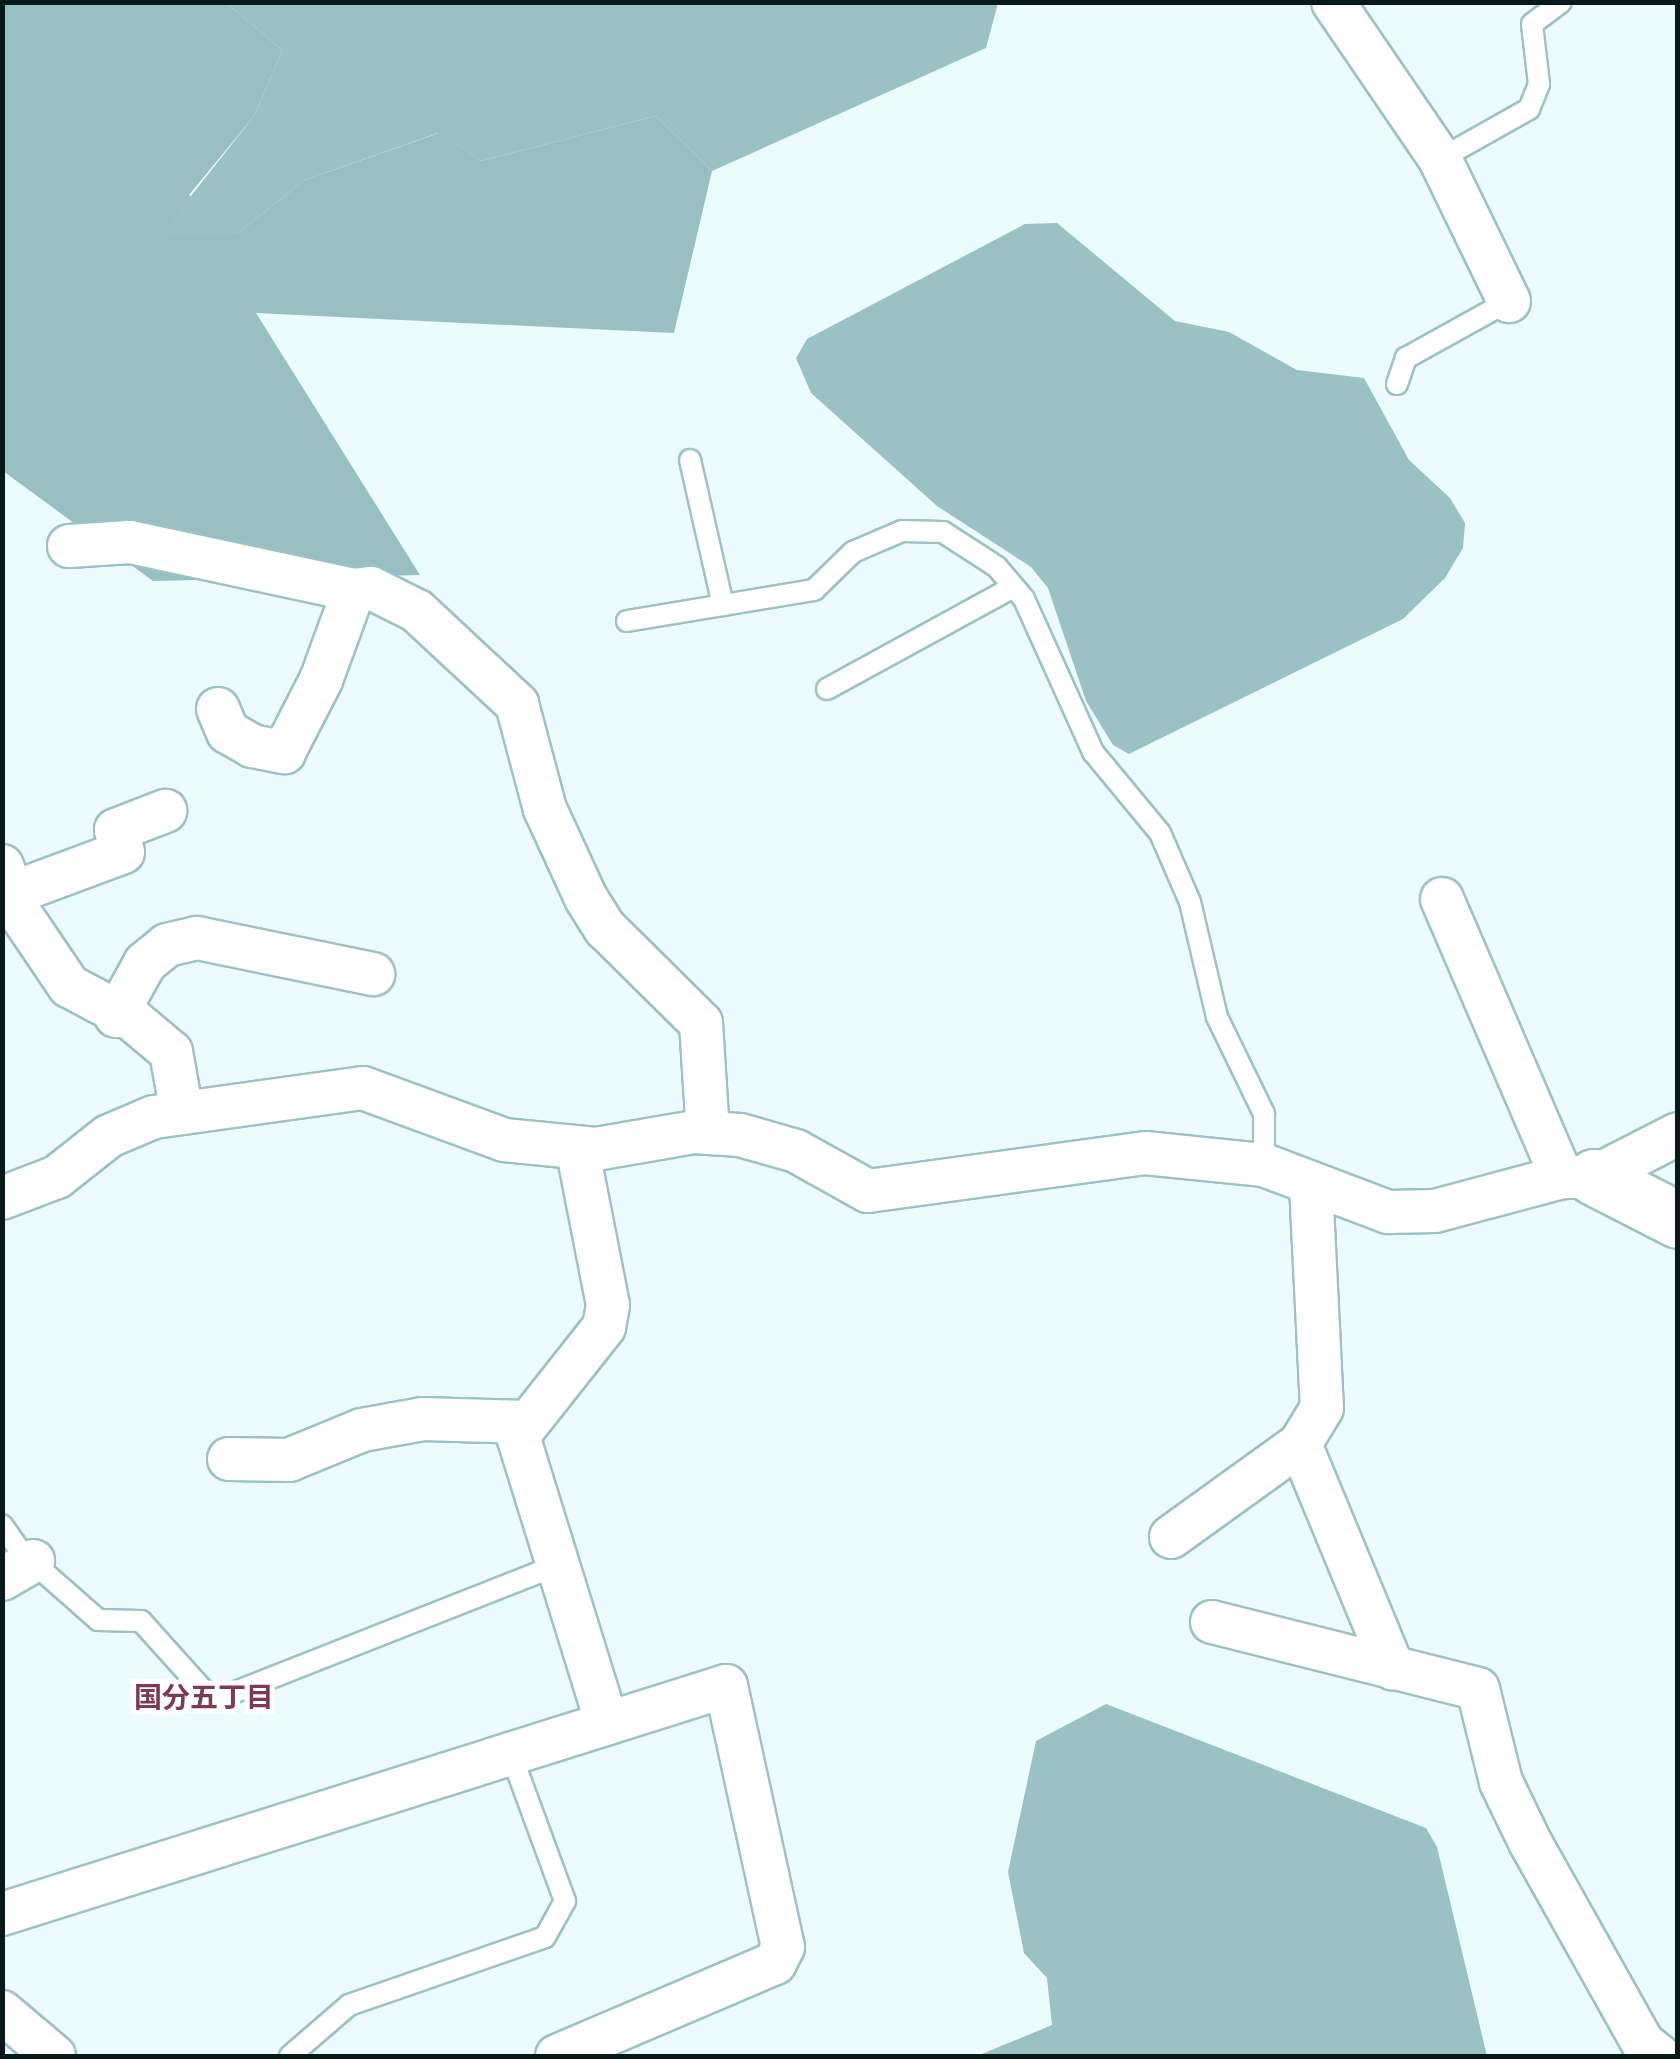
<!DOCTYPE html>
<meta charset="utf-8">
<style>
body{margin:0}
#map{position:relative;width:1680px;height:2059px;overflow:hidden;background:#ecfbfd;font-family:"Work Sans","Noto Sans JP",sans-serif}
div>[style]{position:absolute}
.forest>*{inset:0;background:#98bfc2}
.water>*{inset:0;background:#9ac1c4}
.roads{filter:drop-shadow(2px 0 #9cc2c6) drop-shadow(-2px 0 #9cc2c6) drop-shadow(0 2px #9cc2c6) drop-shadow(0 -2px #9cc2c6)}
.lane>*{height:20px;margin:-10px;padding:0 10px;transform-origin:10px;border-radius:10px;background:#fff}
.street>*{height:42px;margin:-21px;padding:0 21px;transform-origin:21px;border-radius:21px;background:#fff}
.secondary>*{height:55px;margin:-27.5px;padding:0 27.5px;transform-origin:27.5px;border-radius:27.5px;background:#fff}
span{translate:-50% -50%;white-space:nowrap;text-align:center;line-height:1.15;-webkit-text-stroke:10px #fff;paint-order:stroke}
.neighbourhood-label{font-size:28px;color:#7d3a58;font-weight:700}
.frame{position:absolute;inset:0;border:5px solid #09181a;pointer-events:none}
</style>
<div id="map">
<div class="forest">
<i style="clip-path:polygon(3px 3px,226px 3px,282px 50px,254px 116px,189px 195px,237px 234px,305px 180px,439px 133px,481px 161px,656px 116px,712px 171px,674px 333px,256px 313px,420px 575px,153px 581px,3px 471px)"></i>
</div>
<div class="water">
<i style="clip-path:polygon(226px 3px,998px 3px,986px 48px,712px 171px,656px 116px,481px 161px,438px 133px,305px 180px,237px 234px,161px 234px,254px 116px,282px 50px)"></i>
<i style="clip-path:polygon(1057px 223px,1175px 321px,1229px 332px,1297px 370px,1364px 378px,1409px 460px,1450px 498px,1465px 523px,1463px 548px,1445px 578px,1403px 619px,1129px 754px,1113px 745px,1086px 701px,1048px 588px,1031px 567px,937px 506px,811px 393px,796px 358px,807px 339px,1025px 224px)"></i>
<i style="clip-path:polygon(1106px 1704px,1426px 1828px,1437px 1847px,1487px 2056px,977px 2056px,1052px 2025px,1047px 1978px,1024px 1953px,1008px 1872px,1036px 1741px)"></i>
</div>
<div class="roads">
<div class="lane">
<i style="left:1440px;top:159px;width:102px;rotate:-29.3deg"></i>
<i style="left:1529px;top:109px;width:27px;rotate:-68deg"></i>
<i style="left:1539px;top:84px;width:60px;rotate:-96.7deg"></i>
<i style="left:1532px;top:24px;width:36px;rotate:-37deg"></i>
<i style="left:1397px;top:384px;width:28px;rotate:-71deg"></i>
<i style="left:1406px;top:358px;width:118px;rotate:-29deg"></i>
<i style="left:690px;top:460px;width:149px;rotate:77.2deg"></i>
<i style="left:627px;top:621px;width:190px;rotate:-9.4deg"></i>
<i style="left:814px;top:590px;width:54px;rotate:-44.3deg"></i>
<i style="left:853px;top:552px;width:53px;rotate:-23.2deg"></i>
<i style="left:902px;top:531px;width:41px;rotate:1.4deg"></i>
<i style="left:943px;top:532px;width:64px;rotate:32.9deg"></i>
<i style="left:997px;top:567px;width:42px;rotate:49.8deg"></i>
<i style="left:1024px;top:599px;width:168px;rotate:65.7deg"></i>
<i style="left:1093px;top:752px;width:105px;rotate:50.4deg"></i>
<i style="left:1160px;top:833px;width:75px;rotate:66.5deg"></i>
<i style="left:1190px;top:902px;width:118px;rotate:76.8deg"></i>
<i style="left:1217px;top:1017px;width:108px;rotate:64.1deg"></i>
<i style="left:1264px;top:1114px;width:51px;rotate:90deg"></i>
<i style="left:827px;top:689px;width:212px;rotate:-28.7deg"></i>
<i style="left:2px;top:1525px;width:33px;rotate:55deg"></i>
<i style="left:21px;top:1552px;width:103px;rotate:41.4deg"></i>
<i style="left:98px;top:1620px;width:43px;rotate:1.3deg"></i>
<i style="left:141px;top:1621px;width:94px;rotate:48deg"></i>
<i style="left:204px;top:1691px;width:17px;rotate:24deg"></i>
<i style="left:220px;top:1698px;width:362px;rotate:-21.5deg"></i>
<i style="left:290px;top:2056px;width:78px;rotate:-40.8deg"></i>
<i style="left:349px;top:2005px;width:207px;rotate:-19.1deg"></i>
<i style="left:545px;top:1937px;width:41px;rotate:-60.9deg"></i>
<i style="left:565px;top:1901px;width:157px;rotate:-110.2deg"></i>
</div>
<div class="street">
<i style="left:1333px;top:2px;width:190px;rotate:55.7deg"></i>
<i style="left:1440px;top:159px;width:158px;rotate:64.1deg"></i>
<i style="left:69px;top:546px;width:61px;rotate:-3.8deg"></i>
<i style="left:130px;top:542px;width:229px;rotate:12.1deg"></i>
<i style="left:218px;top:709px;width:25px;rotate:67deg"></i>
<i style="left:228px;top:732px;width:28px;rotate:30deg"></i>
<i style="left:252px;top:746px;width:33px;rotate:11deg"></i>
<i style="left:284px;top:752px;width:81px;rotate:-62.8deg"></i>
<i style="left:321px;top:680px;width:96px;rotate:-69.9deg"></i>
<i style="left:354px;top:590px;width:17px;rotate:-7deg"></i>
<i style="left:371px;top:588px;width:51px;rotate:26.6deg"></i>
<i style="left:417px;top:611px;width:137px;rotate:42.9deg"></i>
<i style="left:517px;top:704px;width:109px;rotate:75.1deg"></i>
<i style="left:545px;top:809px;width:98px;rotate:65.3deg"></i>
<i style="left:586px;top:898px;width:36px;rotate:58deg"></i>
<i style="left:605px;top:928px;width:135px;rotate:44.7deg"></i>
<i style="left:701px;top:1023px;width:110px;rotate:86.4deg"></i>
<i style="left:2px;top:866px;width:53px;rotate:68.8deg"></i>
<i style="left:21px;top:915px;width:86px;rotate:55.9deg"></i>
<i style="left:69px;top:986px;width:72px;rotate:28deg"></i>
<i style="left:133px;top:1020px;width:50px;rotate:40.1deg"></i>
<i style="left:171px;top:1052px;width:62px;rotate:79.8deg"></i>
<i style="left:13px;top:893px;width:117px;rotate:-20.4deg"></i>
<i style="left:123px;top:852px;width:23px;rotate:-108deg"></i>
<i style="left:116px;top:830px;width:53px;rotate:-21.2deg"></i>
<i style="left:1442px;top:899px;width:303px;rotate:66.7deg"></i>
<i style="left:116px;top:1016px;width:60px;rotate:-61.3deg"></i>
<i style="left:145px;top:963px;width:28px;rotate:-39deg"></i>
<i style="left:167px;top:945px;width:31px;rotate:-13deg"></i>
<i style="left:197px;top:938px;width:180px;rotate:11.6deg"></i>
<i style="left:577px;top:1147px;width:161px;rotate:78.9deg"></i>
<i style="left:608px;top:1305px;width:22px;rotate:100deg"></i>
<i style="left:604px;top:1327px;width:139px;rotate:128.3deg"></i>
<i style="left:518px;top:1436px;width:301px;rotate:72.8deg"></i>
<i style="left:1311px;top:1185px;width:223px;rotate:87.2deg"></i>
<i style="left:1322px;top:1408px;width:42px;rotate:121.4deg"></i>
<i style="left:1300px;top:1444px;width:243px;rotate:67.5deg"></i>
<i style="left:2px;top:1198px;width:59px;rotate:-20.9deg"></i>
<i style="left:57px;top:1177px;width:66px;rotate:-38.3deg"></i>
<i style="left:109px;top:1136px;width:49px;rotate:-22.9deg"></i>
<i style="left:154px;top:1117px;width:211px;rotate:-7.9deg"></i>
<i style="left:363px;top:1088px;width:150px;rotate:20.2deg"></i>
<i style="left:504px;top:1140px;width:92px;rotate:5.6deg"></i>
<i style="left:596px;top:1149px;width:99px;rotate:-9.8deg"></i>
<i style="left:694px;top:1132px;width:46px;rotate:3.7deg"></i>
<i style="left:740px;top:1135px;width:58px;rotate:15.9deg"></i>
<i style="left:796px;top:1151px;width:82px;rotate:29.1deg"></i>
<i style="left:868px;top:1191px;width:280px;rotate:-7.8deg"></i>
<i style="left:1145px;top:1153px;width:120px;rotate:5.8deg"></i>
<i style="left:1264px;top:1165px;width:133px;rotate:20.8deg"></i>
<i style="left:1388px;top:1212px;width:47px;rotate:-1.2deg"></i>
<i style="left:1435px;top:1211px;width:131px;rotate:-15deg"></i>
<i style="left:1562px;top:1177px;width:32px"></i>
<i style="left:1594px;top:1177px;width:94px;rotate:-27.1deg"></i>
<i style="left:229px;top:1459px;width:60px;rotate:1deg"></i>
<i style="left:289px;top:1460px;width:79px;rotate:-22.3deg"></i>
<i style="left:362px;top:1430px;width:62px;rotate:-10.2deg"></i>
<i style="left:423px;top:1419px;width:102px;rotate:1.7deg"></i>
<i style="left:1171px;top:1537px;width:159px;rotate:-35.8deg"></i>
<i style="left:2px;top:1579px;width:36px;rotate:-30deg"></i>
<i style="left:1212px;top:1622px;width:274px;rotate:14.1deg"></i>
<i style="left:1478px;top:1689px;width:96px;rotate:76.1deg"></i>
<i style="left:1501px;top:1782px;width:67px;rotate:64.2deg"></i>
<i style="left:1530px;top:1842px;width:231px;rotate:60.7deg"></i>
<i style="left:1643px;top:2043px;width:21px;rotate:39deg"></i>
<i style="left:2px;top:1914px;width:759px;rotate:-17.48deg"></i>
<i style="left:726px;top:1686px;width:267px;rotate:77.7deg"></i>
<i style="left:783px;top:1947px;width:18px;rotate:117deg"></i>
<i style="left:775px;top:1963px;width:237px;rotate:156.9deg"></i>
<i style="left:2px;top:2012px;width:68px;rotate:40.2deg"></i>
</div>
<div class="secondary">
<i style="left:1594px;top:1177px;width:94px;rotate:27.1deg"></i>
</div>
</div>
<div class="neighbourhood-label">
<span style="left:204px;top:1698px">国分五丁目</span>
</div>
<div class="frame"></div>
</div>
